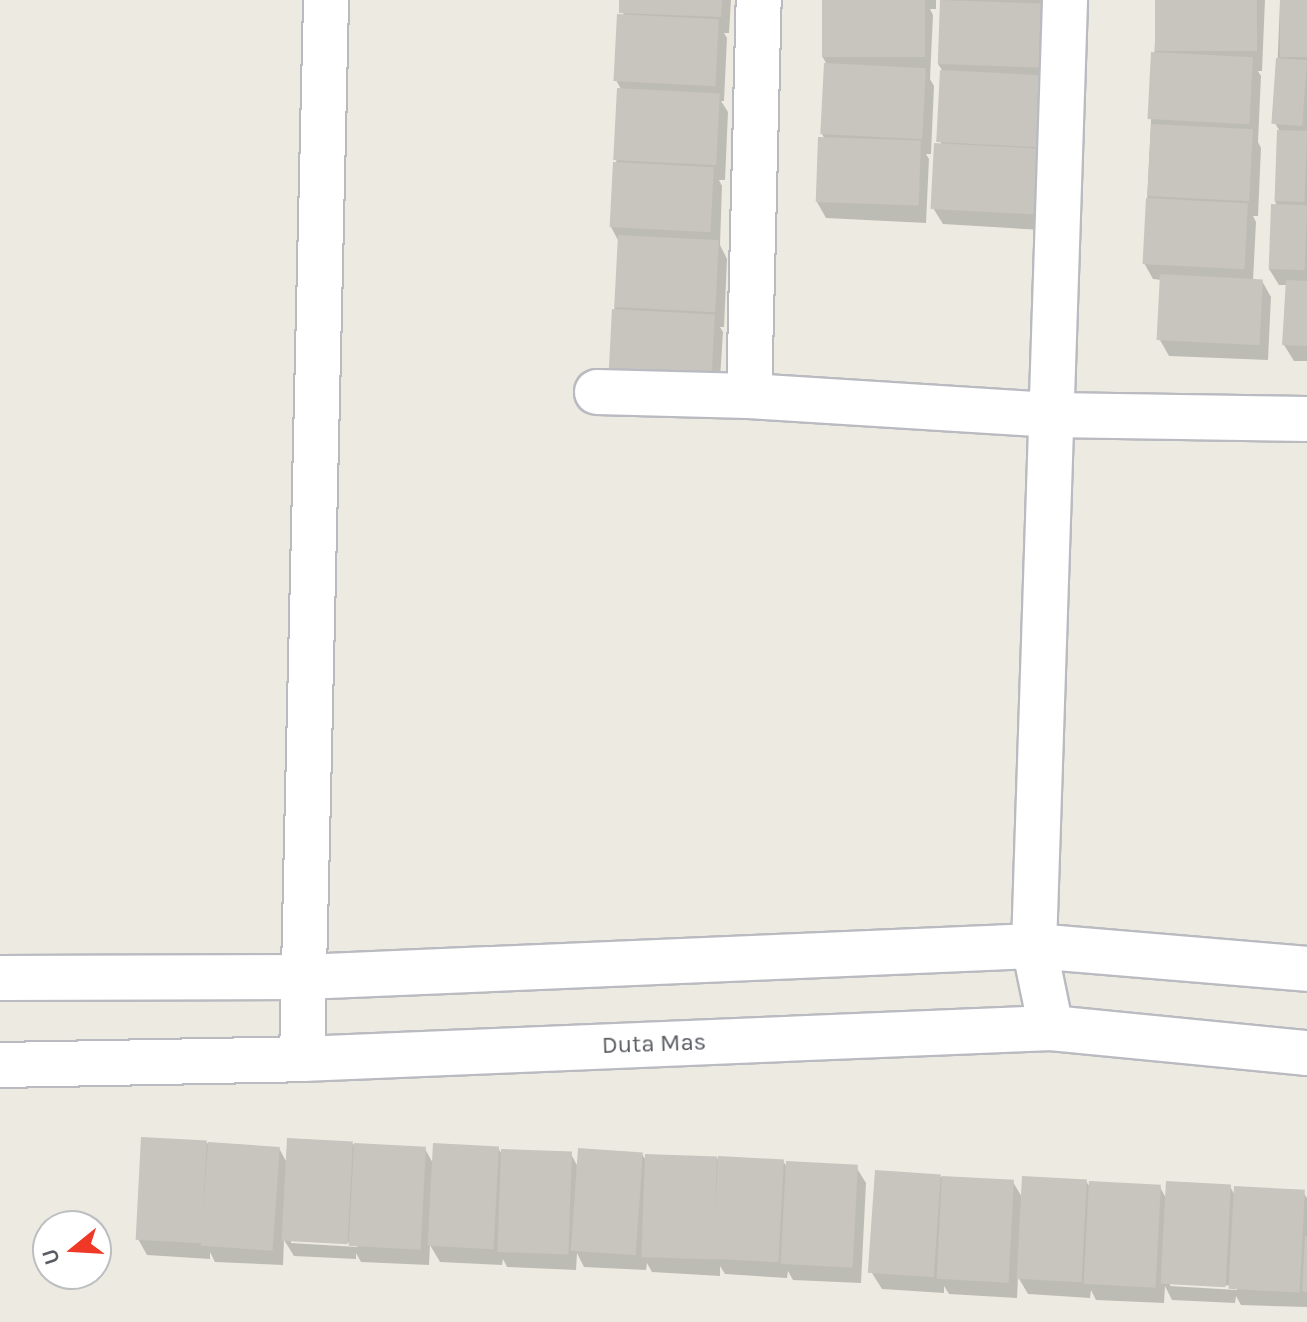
<!DOCTYPE html>
<style>
body{margin:0}
#map{position:relative;width:1307px;height:1322px;overflow:hidden;background:#edebe1;font-family:Karla,sans-serif}
div>[style]{position:absolute}
.shadow>*{inset:0;background:#0003}
.building>*{inset:0;background:#c8c4be;transform-origin:0 0}
.roads{filter:drop-shadow(2px 0 #b9bbc1) drop-shadow(-2px 0 #b9bbc1) drop-shadow(0 2px #b9bbc1) drop-shadow(0 -2px #b9bbc1)}
.minor>*{height:44px;margin:-22px;padding:0 22px;transform-origin:22px;border-radius:22px;background:#fff}
span{translate:-50% -50%;white-space:nowrap;text-align:center;line-height:1.15;-webkit-text-stroke:6px #fff;paint-order:stroke}
.street-label{font-size:24px;color:#5a5d63}
.north{position:absolute;left:32px;top:1210px;width:80px;height:80px;box-sizing:border-box;background:#fff;border:2px solid #bdbec1;border-radius:50%;rotate:252deg;font-size:22px;font-weight:700;line-height:32px;text-align:center;color:#5a5d63}
.north::after{content:'';display:block;margin:auto;width:28px;height:36px;background:#ef3826;clip-path:polygon(50% 0,100% 100%,50% 72%,0 100%)}
</style>
<div id="map">
<div class="shadow">
<i style="clip-path:polygon(621px 0,731px 0,729px 33px,724px 33px,727px 38px,724px 101px,721px 101px,728px 112px,725px 180px,719px 180px,722px 186px,720px 245px,727px 259px,724px 327px,720px 327px,723px 332px,719px 395px,610px 374px,619px 242px,611px 227px,622px 91px,616px 80px,624px 17px)"></i>
<i style="clip-path:polygon(824px 0,936px 0,936px 9px,930px 9px,933px 15px,930px 79px,934px 86px,931px 154px,926px 154px,929px 159px,926px 223px,826px 218px,817px 202px,825px 139px,822px 134px,826px 63px,822px 56px)"></i>
<i style="clip-path:polygon(942px 0,1052px 0,1042px 230px,943px 224px,933px 208px,941px 146px,942px 70px,938px 64px)"></i>
<i style="clip-path:polygon(1157px 0,1265px 0,1262px 71px,1258px 71px,1261px 76px,1258px 142px,1261px 148px,1258px 216px,1253px 216px,1256px 222px,1253px 281px,1262px 281px,1271px 297px,1268px 360px,1169px 356px,1160px 340px,1162px 280px,1153px 279px,1144px 263px)"></i>
<i style="clip-path:polygon(1280px 0,1307px 0,1307px 361px,1294px 361px,1284px 345px,1287px 285px,1279px 285px,1269px 269px,1277px 206px,1275px 201px,1279px 130px,1275px 123px)"></i>
<i style="clip-path:polygon(evenodd,143px 1139px,279px 1148px,288px 1165px,289px 1140px,425px 1149px,434px 1165px,498px 1148px,503px 1156px,571px 1154px,579px 1169px,642px 1154px,647px 1162px,647px 1156px,783px 1161px,788px 1169px,856px 1167px,866px 1183px,861px 1283px,793px 1280px,788px 1271px,787px 1278px,725px 1274px,720px 1266px,720px 1276px,652px 1272px,647px 1263px,646px 1270px,584px 1267px,577px 1253px,576px 1270px,507px 1267px,503px 1259px,502px 1265px,440px 1262px,430px 1245px,429px 1265px,361px 1262px,356px 1253px,356px 1259px,294px 1256px,284px 1240px,283px 1265px,215px 1262px,210px 1252px,210px 1259px,147px 1255px,138px 1239px,143px 1139px,291px 1239px,358px 1243px,357px 1247px,291px 1243px,291px 1239px)"></i>
<i style="clip-path:polygon(evenodd,877px 1172px,1013px 1182px,1023px 1199px,1086px 1181px,1091px 1189px,1160px 1187px,1167px 1200px,1230px 1186px,1235px 1196px,1303px 1192px,1307px 1198px,1307px 1307px,1241px 1305px,1236px 1296px,1235px 1303px,1172px 1300px,1165px 1286px,1164px 1303px,1096px 1300px,1091px 1290px,1090px 1298px,1028px 1294px,1018px 1277px,1017px 1298px,949px 1294px,944px 1286px,944px 1293px,882px 1289px,872px 1273px,877px 1172px,1170px 1282px,1237px 1286px,1237px 1290px,1170px 1286px,1170px 1282px)"></i>
</div>
<div class="building">
<i style="clip-path:polygon(619px 0,722px 0,721px 17px,619px 13px)"></i>
<i style="left:822px;top:0;width:103px;height:57px"></i>
<i style="left:940px;top:0;width:102px;height:64px;rotate:2deg"></i>
<i style="left:1155px;top:0;width:102px;height:51px"></i>
<i style="left:1280px;top:0;width:27px;height:57px"></i>
<i style="left:617px;top:14px;width:102px;height:67px;rotate:3deg"></i>
<i style="left:1151px;top:52px;width:102px;height:67px;rotate:3deg"></i>
<i style="left:1276px;top:58px;width:31px;height:66px;rotate:4deg"></i>
<i style="left:824px;top:63px;width:102px;height:71px;rotate:3deg"></i>
<i style="left:940px;top:70px;width:102px;height:72px;rotate:3deg"></i>
<i style="left:617px;top:88px;width:103px;height:72px;rotate:3deg"></i>
<i style="left:1151px;top:124px;width:102px;height:72px;rotate:3deg"></i>
<i style="left:1277px;top:130px;width:30px;height:71px;rotate:2deg"></i>
<i style="left:818px;top:137px;width:103px;height:65px;rotate:2deg"></i>
<i style="left:934px;top:143px;width:103px;height:66px;rotate:3deg"></i>
<i style="left:613px;top:162px;width:101px;height:65px;rotate:3deg"></i>
<i style="left:1146px;top:198px;width:102px;height:66px;rotate:3deg"></i>
<i style="left:1271px;top:204px;width:36px;height:65px;rotate:2deg"></i>
<i style="left:618px;top:235px;width:101px;height:72px;rotate:3deg"></i>
<i style="left:1160px;top:274px;width:103px;height:66px;rotate:3deg"></i>
<i style="clip-path:polygon(1286px 280px,1307px 281px,1307px 346px,1282px 345px)"></i>
<i style="left:612px;top:309px;width:103px;height:65px;rotate:3deg"></i>
<i style="left:141px;top:1137px;width:66px;height:103px;rotate:3deg"></i>
<i style="left:287px;top:1138px;width:66px;height:103px;rotate:3deg"></i>
<i style="left:208px;top:1142px;width:72px;height:104px;rotate:4deg"></i>
<i style="left:354px;top:1143px;width:72px;height:103px;rotate:3deg"></i>
<i style="left:433px;top:1143px;width:66px;height:103px;rotate:3deg"></i>
<i style="left:578px;top:1148px;width:65px;height:103px;rotate:4deg"></i>
<i style="left:501px;top:1149px;width:71px;height:103px;rotate:2deg"></i>
<i style="left:645px;top:1154px;width:72px;height:103px;rotate:2deg"></i>
<i style="left:718px;top:1156px;width:66px;height:103px;rotate:3deg"></i>
<i style="left:786px;top:1161px;width:72px;height:103px;rotate:3deg"></i>
<i style="left:875px;top:1170px;width:66px;height:103px;rotate:4deg"></i>
<i style="left:942px;top:1176px;width:72px;height:103px;rotate:3deg"></i>
<i style="left:1022px;top:1176px;width:65px;height:103px;rotate:3deg"></i>
<i style="left:1089px;top:1181px;width:72px;height:103px;rotate:3deg"></i>
<i style="left:1166px;top:1181px;width:65px;height:103px;rotate:3deg"></i>
<i style="left:1234px;top:1186px;width:71px;height:103px;rotate:3deg"></i>
<i style="clip-path:polygon(1305px 1236px,1307px 1236px,1307px 1292px,1302px 1291px)"></i>
</div>
<div class="roads">
<div class="minor">
<i style="left:597px;top:392px;width:152px;rotate:1.5deg"></i>
<i style="left:749px;top:396px;width:301px;rotate:3.6deg"></i>
<i style="left:1049px;top:415px;width:258px;rotate:0.9deg"></i>
<i style="left:749px;top:396px;width:396px;rotate:-88.6deg"></i>
<i style="left:0;top:978px;width:303px;rotate:-0.2deg"></i>
<i style="left:303px;top:977px;width:732px;rotate:-2.43deg"></i>
<i style="left:1034px;top:946px;width:274px;rotate:4.8deg"></i>
<i style="left:1051px;top:1028px;width:84px;rotate:-101.7deg"></i>
<i style="left:1034px;top:946px;width:947px;rotate:-88.12deg"></i>
<i style="left:302px;top:1059px;width:1059px;rotate:-88.7deg"></i>
<i style="left:0;top:1065px;width:302px;rotate:-1.1deg"></i>
<i style="left:302px;top:1059px;width:750px;rotate:-2.37deg"></i>
<i style="left:1051px;top:1028px;width:257px;rotate:5.6deg"></i>
</div>
</div>
<div class="street-label">
<span style="left:654px;top:1044px;rotate:-2deg">Duta Mas</span>
</div>
<div class="north">U</div>
</div>
